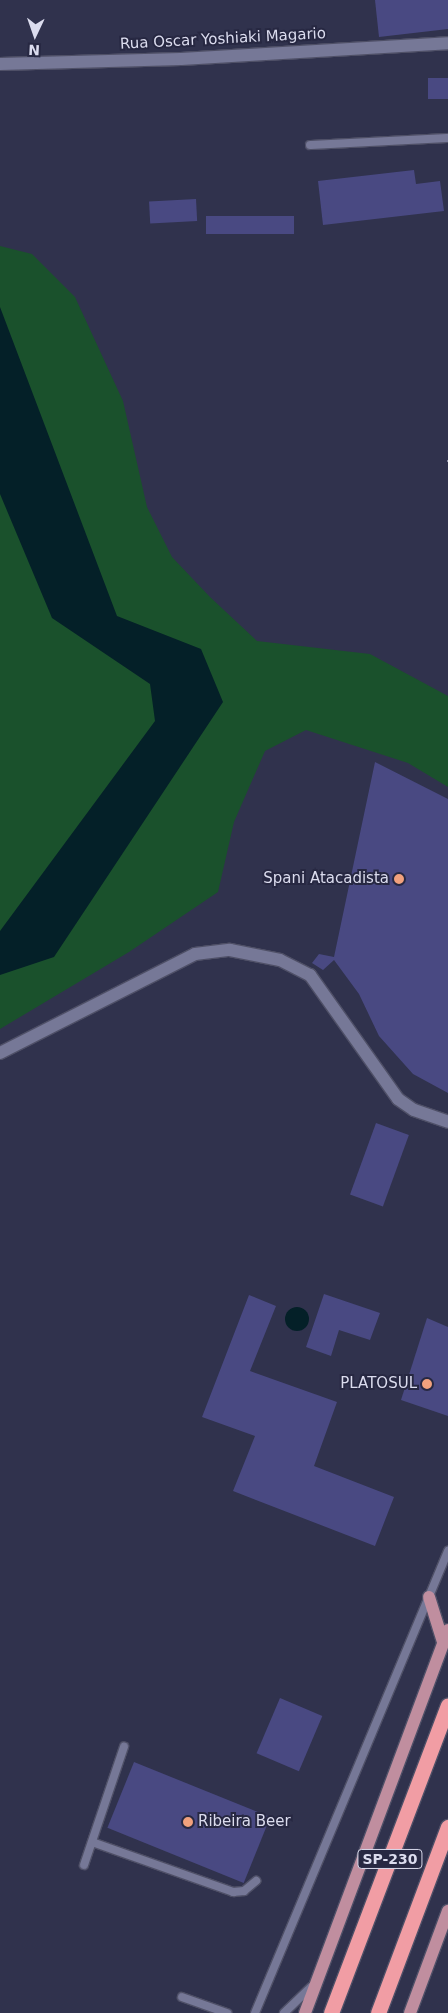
<!DOCTYPE html>
<style>
body{margin:0}
#map{position:relative;width:448px;height:2013px;overflow:hidden;background:#30324d;font-family:"DejaVu Sans",sans-serif}
div>[style]{position:absolute}
.green>*{inset:0;background:#1a512c}
.water>*{inset:0;background:#042028}
.round{border-radius:50%}
.building>*{inset:0;background:#494982;transform-origin:0 0}
.path>*{height:2.5px;margin-top:-1.25px;transform-origin:0;background:repeating-linear-gradient(90deg,#8b8da3 0 2.5px,transparent 0 5px)}
.roads{filter:drop-shadow(1px 0 #4f5067) drop-shadow(-1px 0 #4f5067) drop-shadow(0 1px #4f5067) drop-shadow(0 -1px #4f5067)}
.lane>*{height:8px;margin:-4px;padding:0 4px;transform-origin:4px;border-radius:4px;background:#767897}
.street>*{height:12px;margin:-6px;padding:0 6px;transform-origin:6px;border-radius:6px;background:#767897}
.primary>*{height:12px;margin:-6px;padding:0 6px;transform-origin:6px;border-radius:6px;background:#c08e9f}
.highway>*{height:15px;margin:-7.5px;padding:0 7.5px;transform-origin:7.5px;border-radius:7.5px;background:#f19da4}
.dots>*{width:14px;height:14px;translate:-50% -50%;box-sizing:border-box;border:2px solid #272842;border-radius:50%}
span{translate:-50% -50%;white-space:nowrap;text-align:center;line-height:1.15;-webkit-text-stroke:4px #272842;paint-order:stroke}
.shield-label span{padding:1px 4px;background:#272842;border:1px solid;border-radius:4px;-webkit-text-stroke-width:0}
.shield-label{font-size:14px;color:#dbdcee;font-weight:700}
.street-label{font-size:15px;color:#dbdcee}
.poi-label{font-size:15px;color:#dbdcee}
.right{translate:-100% -50%;text-align:right}
.left{translate:0 -50%;text-align:left}
.north{position:absolute;left:10px;top:10px;width:50px;height:50px;-webkit-text-stroke:4px #272842;paint-order:stroke;rotate:183deg;font-size:14px;font-weight:700;line-height:20px;text-align:center;color:#dbdcee}
.north::after{content:'';display:block;margin:auto;width:18px;height:22px;background:#dbdcee;clip-path:polygon(50% 0,100% 100%,50% 72%,0 100%)}
</style>
<div id="map">
<div class="green">
<i style="clip-path:polygon(0 246px,32px 254px,75px 297px,123px 401px,147px 507px,172px 557px,210px 597px,257px 641px,370px 654px,448px 696px,448px 787px,408px 763px,306px 730px,265px 751px,234px 822px,218px 892px,129px 952px,0 1029px)"></i>
</div>
<div class="water">
<i style="clip-path:polygon(0 307px,117px 616px,201px 649px,223px 702px,54px 957px,0 975px,0 931px,155px 721px,150px 684px,52px 618px,0 494px)"></i>
<i class="round" style="left:285px;top:1307px;width:24px;height:24px"></i>
</div>
<div class="building">
<i style="clip-path:polygon(375px 0,448px 0,448px 29px,379px 37px)"></i>
<i style="left:448px;top:78px;width:21px;height:20px;rotate:90deg"></i>
<i style="clip-path:polygon(414px 170px,416px 184px,440px 181px,444px 211px,323px 225px,318px 181px)"></i>
<i style="left:196px;top:199px;width:22px;height:47px;rotate:87deg"></i>
<i style="left:294px;top:216px;width:18px;height:88px;rotate:90deg"></i>
<i style="clip-path:polygon(375px 762px,448px 799px,448px 1093px,413px 1074px,379px 1036px,359px 994px,334px 960px,323px 970px,312px 963px,319px 954px,334px 957px)"></i>
<i style="left:376px;top:1123px;width:35px;height:76px;rotate:20deg"></i>
<i style="clip-path:polygon(324px 1294px,380px 1313px,370px 1340px,339px 1330px,331px 1356px,306px 1347px)"></i>
<i style="clip-path:polygon(249px 1295px,276px 1306px,250px 1371px,337px 1402px,314px 1466px,394px 1497px,375px 1546px,233px 1491px,255px 1436px,202px 1417px)"></i>
<i style="clip-path:polygon(427px 1318px,448px 1327px,448px 1416px,401px 1400px)"></i>
<i style="left:280px;top:1698px;width:46px;height:60px;rotate:23deg"></i>
<i style="left:134px;top:1762px;width:147px;height:71px;rotate:22deg"></i>
</div>
<div class="path">
<i style="left:447px;top:461px;width:1px"></i>
</div>
<div class="roads">
<div class="lane">
<i style="left:310px;top:145px;width:138px;rotate:-2.9deg"></i>
<i style="left:92px;top:1842px;width:150px;rotate:19.5deg"></i>
<i style="left:233px;top:1892px;width:11px;rotate:-5deg"></i>
<i style="left:244px;top:1891px;width:16px;rotate:-40deg"></i>
<i style="left:84px;top:1865px;width:125px;rotate:-71.3deg"></i>
<i style="left:182px;top:1997px;width:48px;rotate:19.6deg"></i>
<i style="left:255px;top:2013px;width:501px;rotate:-67.33deg"></i>
<i style="left:284px;top:2013px;width:37px;rotate:-44deg"></i>
</div>
<div class="street">
<i style="left:0;top:64px;width:181px;rotate:-1.6deg"></i>
<i style="left:181px;top:59px;width:267px;rotate:-3.4deg"></i>
<i style="left:0;top:1053px;width:219px;rotate:-26.9deg"></i>
<i style="left:195px;top:954px;width:35px;rotate:-7deg"></i>
<i style="left:230px;top:950px;width:51px;rotate:11.3deg"></i>
<i style="left:280px;top:960px;width:34px;rotate:27deg"></i>
<i style="left:310px;top:975px;width:152px;rotate:54.6deg"></i>
<i style="left:398px;top:1099px;width:19px;rotate:35deg"></i>
<i style="left:414px;top:1110px;width:36px;rotate:19deg"></i>
</div>
<div class="primary">
<i style="left:429px;top:1597px;width:47px;rotate:72.7deg"></i>
<i style="left:305px;top:2013px;width:409px;rotate:-69.5deg"></i>
<i style="left:410px;top:2013px;width:109px;rotate:-69.6deg"></i>
</div>
<div class="highway">
<i style="left:331px;top:2013px;width:329px;rotate:-69.2deg"></i>
<i style="left:378px;top:2013px;width:199px;rotate:-69.4deg"></i>
</div>
</div>
<div class="dots">
<i style="left:399px;top:879px;background:#f1a17d"></i>
<i style="left:427px;top:1384px;background:#f1a17d"></i>
<i style="left:188px;top:1822px;background:#f1a17d"></i>
</div>
<div class="shield-label">
<span style="left:390px;top:1859px">SP-230</span>
</div>
<div class="street-label">
<span style="left:223px;top:39px;rotate:-3deg">Rua Oscar Yoshiaki Magario</span>
</div>
<div class="poi-label">
<span class="right" style="left:389px;top:879px">Spani Atacadista</span>
<span class="right" style="left:417px;top:1384px">PLATOSUL</span>
<span class="left" style="left:198px;top:1822px">Ribeira Beer</span>
</div>
<div class="north">N</div>
</div>
